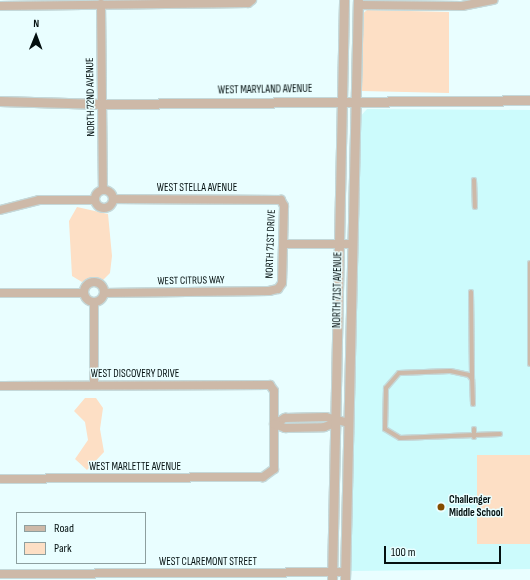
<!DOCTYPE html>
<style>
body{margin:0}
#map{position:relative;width:530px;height:580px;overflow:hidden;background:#e9feff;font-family:"Sofia Sans Condensed",sans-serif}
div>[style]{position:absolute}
.built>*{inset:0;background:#ccfbfc}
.green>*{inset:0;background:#fddfc5;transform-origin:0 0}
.roads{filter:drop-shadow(1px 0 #c4d8d9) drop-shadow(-1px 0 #c4d8d9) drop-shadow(0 1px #c4d8d9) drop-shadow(0 -1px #c4d8d9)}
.service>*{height:4px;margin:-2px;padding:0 2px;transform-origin:2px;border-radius:2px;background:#cdb9a8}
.minor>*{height:8px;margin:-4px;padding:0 4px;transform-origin:4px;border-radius:4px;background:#cdb9a8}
.minor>.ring{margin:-4px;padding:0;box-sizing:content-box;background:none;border:8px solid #cdb9a8;border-radius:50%}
.tertiary>*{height:9px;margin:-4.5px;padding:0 4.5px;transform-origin:4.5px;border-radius:4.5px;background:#cdb9a8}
.dots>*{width:11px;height:11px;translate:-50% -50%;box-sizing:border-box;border:2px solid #e9feff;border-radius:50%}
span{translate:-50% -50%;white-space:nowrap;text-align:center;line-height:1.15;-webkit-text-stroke:3px #e9feff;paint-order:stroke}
.street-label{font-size:11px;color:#041010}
.poi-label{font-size:11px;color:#041010;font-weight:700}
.left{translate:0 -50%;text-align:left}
.legend{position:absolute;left:16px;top:512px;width:130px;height:52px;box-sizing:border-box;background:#e9feff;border:1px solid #8d9f9f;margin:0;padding:5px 7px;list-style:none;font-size:12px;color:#041010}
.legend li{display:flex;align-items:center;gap:8px;height:20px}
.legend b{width:20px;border:1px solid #8d9f9f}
.north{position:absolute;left:16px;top:16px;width:40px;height:40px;-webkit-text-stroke:3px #e9feff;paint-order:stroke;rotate:1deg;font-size:11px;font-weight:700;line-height:16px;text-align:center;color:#041010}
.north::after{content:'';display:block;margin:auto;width:14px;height:18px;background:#041010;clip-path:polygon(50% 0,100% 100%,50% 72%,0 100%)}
.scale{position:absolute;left:384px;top:546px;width:117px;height:18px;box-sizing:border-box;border:2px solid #041010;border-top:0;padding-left:5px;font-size:12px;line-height:14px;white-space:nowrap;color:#041010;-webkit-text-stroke:3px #e9feff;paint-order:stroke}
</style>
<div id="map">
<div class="built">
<i style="clip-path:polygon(367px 109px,530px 110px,530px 569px,351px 571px,359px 118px)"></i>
</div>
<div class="green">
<i style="clip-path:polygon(367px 10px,449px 12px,449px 93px,362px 91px,361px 15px)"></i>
<i style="clip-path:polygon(77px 207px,108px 214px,112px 256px,110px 273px,103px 280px,92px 277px,82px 282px,72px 276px,69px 221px)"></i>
<i style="clip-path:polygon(85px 398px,96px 398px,103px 408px,100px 429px,104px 452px,87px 470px,75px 459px,88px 440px,85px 422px,74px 411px)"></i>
<i style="left:477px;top:455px;width:53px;height:89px"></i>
</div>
<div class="roads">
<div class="service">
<i style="left:474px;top:180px;width:27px;rotate:88deg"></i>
<i style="left:530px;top:263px;width:101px;rotate:90deg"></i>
<i style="left:471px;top:292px;width:86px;rotate:89.3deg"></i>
<i style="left:473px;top:404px;width:25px;rotate:-92deg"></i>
<i style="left:472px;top:379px;width:5px;rotate:-127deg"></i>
<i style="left:469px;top:375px;width:19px;rotate:-168deg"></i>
<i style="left:450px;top:371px;width:51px;rotate:177.8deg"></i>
<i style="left:399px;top:373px;width:20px;rotate:131deg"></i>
<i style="left:386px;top:388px;width:41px;rotate:91.4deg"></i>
<i style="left:385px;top:429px;width:17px;rotate:31deg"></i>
<i style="left:400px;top:438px;width:100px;rotate:-2.3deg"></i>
<i style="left:474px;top:429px;width:8px;rotate:90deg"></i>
</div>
<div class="minor">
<i style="left:101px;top:4px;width:186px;rotate:89.4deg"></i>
<i style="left:358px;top:5px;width:104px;rotate:0.6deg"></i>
<i style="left:462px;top:6px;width:32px;rotate:-11deg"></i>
<i style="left:0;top:6px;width:248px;rotate:-0.7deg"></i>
<i style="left:248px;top:3px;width:5px;rotate:-37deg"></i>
<i class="ring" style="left:95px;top:190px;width:10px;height:10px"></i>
<i style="left:0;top:210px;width:40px;rotate:-14.4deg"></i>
<i style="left:39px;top:200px;width:55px"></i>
<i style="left:284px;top:244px;width:67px"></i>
<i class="ring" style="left:84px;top:282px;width:12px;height:12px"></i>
<i style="left:0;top:293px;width:84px"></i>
<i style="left:104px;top:293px;width:165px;rotate:-0.7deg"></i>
<i style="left:269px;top:291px;width:9px;rotate:-13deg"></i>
<i style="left:278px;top:289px;width:7px;rotate:-56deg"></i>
<i style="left:282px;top:283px;width:77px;rotate:-88.5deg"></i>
<i style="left:284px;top:206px;width:7px;rotate:-117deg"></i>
<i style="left:281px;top:200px;width:168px;rotate:-179.7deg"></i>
<i style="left:94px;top:302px;width:83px;rotate:90deg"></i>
<i style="left:0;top:386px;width:270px;rotate:-0.2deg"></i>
<i style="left:270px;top:385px;width:7px;rotate:56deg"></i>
<i style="left:274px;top:391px;width:78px;rotate:90deg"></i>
<i style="left:274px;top:469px;width:14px;rotate:144deg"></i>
<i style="left:263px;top:477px;width:263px;rotate:179.6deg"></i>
<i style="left:274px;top:424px;width:13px;rotate:-29deg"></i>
<i style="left:285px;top:418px;width:41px;rotate:-1.4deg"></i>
<i style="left:326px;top:417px;width:23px;rotate:15deg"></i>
<i style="left:274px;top:424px;width:12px;rotate:20deg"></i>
<i style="left:285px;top:428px;width:39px;rotate:-1deg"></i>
<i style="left:324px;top:427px;width:12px;rotate:-20deg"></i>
<i style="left:0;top:574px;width:345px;rotate:-0.3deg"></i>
</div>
<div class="tertiary">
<i style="left:0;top:101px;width:102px;rotate:1.7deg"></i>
<i style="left:102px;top:104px;width:428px;rotate:-0.5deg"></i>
<i style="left:332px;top:580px;width:580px;rotate:-88.81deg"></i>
<i style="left:345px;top:580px;width:580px;rotate:-88.72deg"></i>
</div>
</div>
<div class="dots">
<i style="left:441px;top:507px;background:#854d00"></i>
</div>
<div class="street-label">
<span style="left:265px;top:90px;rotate:-1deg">WEST MARYLAND AVENUE</span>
<span style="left:91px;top:97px;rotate:-91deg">NORTH 72ND AVENUE</span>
<span style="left:197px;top:188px">WEST STELLA AVENUE</span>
<span style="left:271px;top:244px;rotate:-88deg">NORTH 71ST DRIVE</span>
<span style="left:191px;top:281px;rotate:-1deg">WEST CITRUS WAY</span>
<span style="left:338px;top:290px;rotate:-89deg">NORTH 71ST AVENUE</span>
<span style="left:135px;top:374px">WEST DISCOVERY DRIVE</span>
<span style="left:135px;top:467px">WEST MARLETTE AVENUE</span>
<span style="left:208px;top:562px">WEST CLAREMONT STREET</span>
</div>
<div class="poi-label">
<span class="left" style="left:449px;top:507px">Challenger<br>Middle School</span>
</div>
<ul class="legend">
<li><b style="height:5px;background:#cdb9a8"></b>Road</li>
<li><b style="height:11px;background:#fddfc5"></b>Park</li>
</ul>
<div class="north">N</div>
<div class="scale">100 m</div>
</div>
